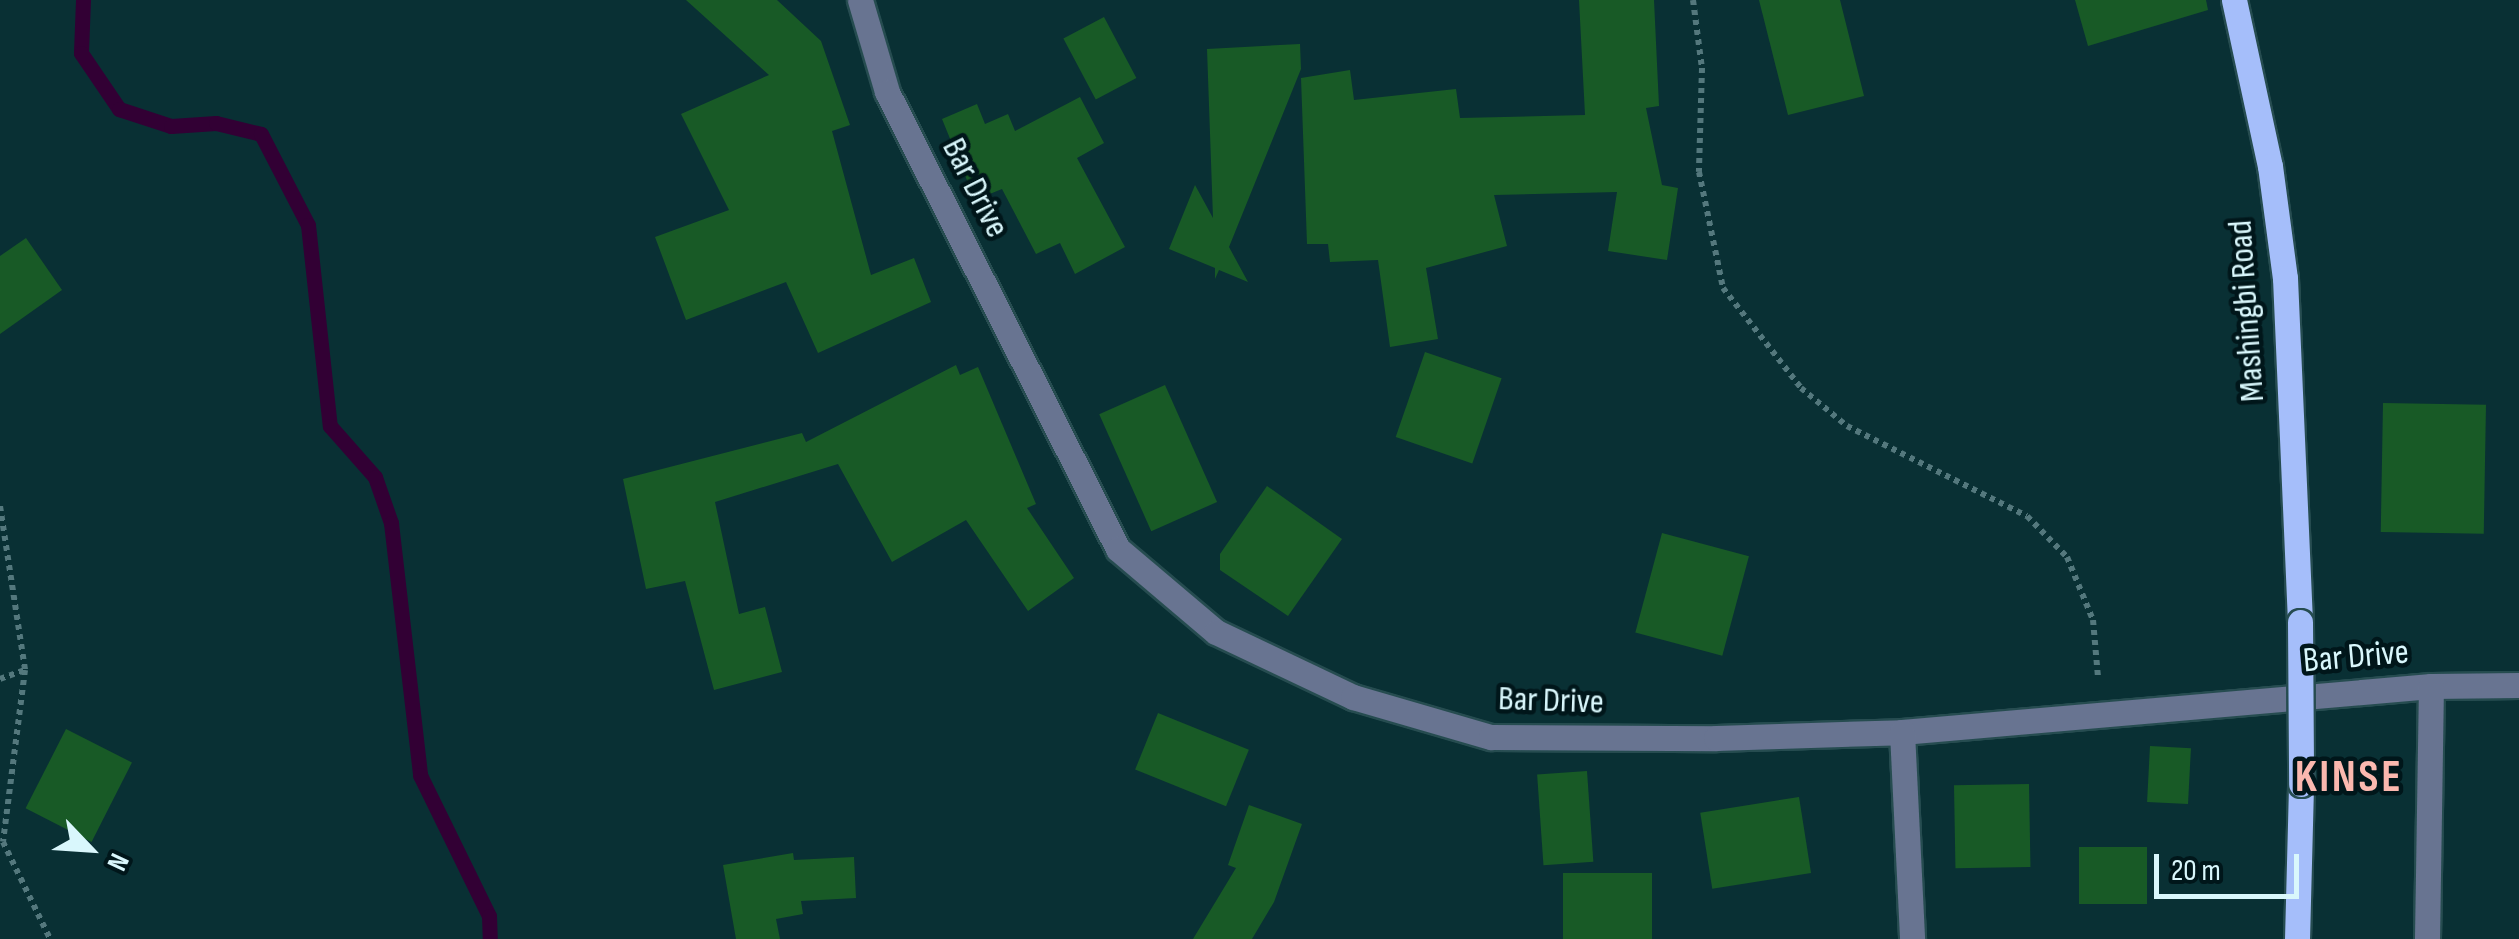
<!DOCTYPE html>
<style>
body{margin:0}
#map{position:relative;width:2519px;height:939px;overflow:hidden;background:#093034;font-family:"Sofia Sans Condensed",sans-serif}
div>[style]{position:absolute}
.stream>*{height:15px;margin:-7.5px;padding:0 7.5px;transform-origin:7.5px;border-radius:7.5px;background:#320034}
.building>*{inset:0;background:#185a26;transform-origin:0 0}
.path>*{height:6px;margin-top:-3px;transform-origin:0;background:repeating-linear-gradient(90deg,#54787d 0 5px,transparent 0 10px)}
.roads{filter:drop-shadow(2px 0 #264c50) drop-shadow(-2px 0 #264c50) drop-shadow(0 2px #264c50) drop-shadow(0 -2px #264c50)}
.minor>*{height:25px;margin:-12.5px;padding:0 12.5px;transform-origin:12.5px;border-radius:12.5px;background:#687491}
.major>*{height:25px;margin:-12.5px;padding:0 12.5px;transform-origin:12.5px;border-radius:12.5px;background:#a5befa}
.bridges{filter:drop-shadow(2px 0 #264c50) drop-shadow(-2px 0 #264c50) drop-shadow(0 2px #264c50) drop-shadow(0 -2px #264c50)}
.major-bridge>*{height:25px;margin:-12.5px;padding:0 12.5px;transform-origin:12.5px;border-radius:12.5px;background:#a5befa}
span{translate:-50% -50%;white-space:nowrap;text-align:center;line-height:1.15;-webkit-text-stroke:9px #00161a;paint-order:stroke}
.street-label{font-size:35px;color:#d9f7fc}
.district-label{font-size:45px;color:#fbb8af;font-weight:700;letter-spacing:2.5px}
.north{position:absolute;left:40px;top:799px;width:100px;height:100px;-webkit-text-stroke:8px #00161a;paint-order:stroke;rotate:115deg;font-size:28px;font-weight:700;line-height:40px;text-align:center;color:#d9f7fc}
.north::after{content:'';display:block;margin:auto;width:35px;height:45px;background:#d9f7fc;clip-path:polygon(50% 0,100% 100%,50% 72%,0 100%)}
.scale{position:absolute;left:2154px;top:854px;width:145px;height:45px;box-sizing:border-box;border:5px solid #d9f7fc;border-top:0;padding-left:12px;font-size:30px;line-height:35px;white-space:nowrap;color:#d9f7fc;-webkit-text-stroke:8px #00161a;paint-order:stroke}
</style>
<div id="map">
<div class="stream">
<i style="left:83px;top:0;width:53px;rotate:92.2deg"></i>
<i style="left:81px;top:53px;width:68px;rotate:55.8deg"></i>
<i style="left:119px;top:109px;width:55px;rotate:18.1deg"></i>
<i style="left:171px;top:126px;width:45px;rotate:-3.8deg"></i>
<i style="left:216px;top:123px;width:46px;rotate:13.7deg"></i>
<i style="left:261px;top:134px;width:102px;rotate:62.7deg"></i>
<i style="left:308px;top:225px;width:202px;rotate:83.8deg"></i>
<i style="left:330px;top:426px;width:68px;rotate:48.6deg"></i>
<i style="left:375px;top:477px;width:49px;rotate:70.8deg"></i>
<i style="left:391px;top:523px;width:254px;rotate:83.4deg"></i>
<i style="left:420px;top:775px;width:157px;rotate:63.9deg"></i>
<i style="left:489px;top:916px;width:23px;rotate:88deg"></i>
</div>
<div class="building">
<i style="clip-path:polygon(686px 0,777px 0,821px 41px,850px 125px,832px 131px,871px 275px,914px 258px,931px 302px,818px 353px,786px 282px,686px 320px,655px 237px,729px 210px,681px 114px,769px 75px)"></i>
<i style="clip-path:polygon(1579px 0,1654px 0,1659px 106px,1646px 108px,1662px 185px,1678px 188px,1667px 260px,1608px 251px,1617px 192px,1494px 195px,1507px 246px,1426px 268px,1438px 339px,1390px 347px,1378px 260px,1330px 262px,1328px 244px,1307px 244px,1301px 78px,1350px 70px,1354px 100px,1456px 89px,1460px 118px,1585px 115px)"></i>
<i style="clip-path:polygon(1759px 0,1840px 0,1864px 96px,1788px 115px)"></i>
<i style="clip-path:polygon(2075px 0,2206px 0,2208px 10px,2088px 46px)"></i>
<i style="left:1104px;top:17px;width:69px;height:46px;rotate:62deg"></i>
<i style="clip-path:polygon(1300px 44px,1301px 69px,1229px 247px,1248px 282px,1219px 270px,1215px 279px,1215px 268px,1169px 249px,1195px 185px,1213px 218px,1207px 49px)"></i>
<i style="clip-path:polygon(1080px 97px,1104px 143px,1077px 158px,1125px 247px,1075px 274px,1060px 243px,1036px 254px,1002px 189px,975px 200px,942px 119px,977px 104px,985px 124px,1008px 114px,1015px 131px)"></i>
<i style="clip-path:polygon(26px 238px,62px 290px,0 334px,0 256px)"></i>
<i style="left:1425px;top:352px;width:81px;height:90px;rotate:19deg"></i>
<i style="clip-path:polygon(956px 365px,960px 375px,978px 367px,1036px 504px,1027px 508px,1074px 578px,1028px 611px,966px 520px,892px 562px,838px 464px,715px 502px,739px 614px,765px 607px,782px 672px,714px 690px,685px 581px,646px 589px,623px 479px,802px 433px,806px 442px)"></i>
<i style="left:1165px;top:385px;width:128px;height:72px;rotate:66deg"></i>
<i style="left:2383px;top:403px;width:103px;height:129px;rotate:1deg"></i>
<i style="clip-path:polygon(1267px 486px,1342px 539px,1288px 616px,1220px 570px,1220px 554px)"></i>
<i style="left:1662px;top:533px;width:90px;height:103px;rotate:15deg"></i>
<i style="left:1158px;top:713px;width:98px;height:61px;rotate:22deg"></i>
<i style="left:66px;top:729px;width:74px;height:89px;rotate:27deg"></i>
<i style="left:2150px;top:746px;width:41px;height:56px;rotate:3deg"></i>
<i style="left:1587px;top:771px;width:91px;height:50px;rotate:86deg"></i>
<i style="left:2029px;top:784px;width:83px;height:75px;rotate:89deg"></i>
<i style="left:1799px;top:797px;width:77px;height:100px;rotate:81deg"></i>
<i style="clip-path:polygon(1249px 805px,1302px 824px,1274px 902px,1252px 939px,1193px 939px,1236px 868px,1228px 865px)"></i>
<i style="left:2147px;top:847px;width:57px;height:68px;rotate:90deg"></i>
<i style="clip-path:polygon(793px 853px,794px 860px,854px 857px,856px 898px,801px 901px,803px 914px,776px 919px,780px 939px,736px 939px,723px 865px)"></i>
<i style="left:1563px;top:873px;width:89px;height:66px"></i>
</div>
<div class="path">
<i style="left:1693px;top:0;width:69px;rotate:82.5deg"></i>
<i style="left:1702px;top:68px;width:104px;rotate:91.7deg"></i>
<i style="left:1699px;top:172px;width:118px;rotate:78.3deg"></i>
<i style="left:1723px;top:288px;width:127px;rotate:52deg"></i>
<i style="left:1801px;top:388px;width:60px;rotate:39.6deg"></i>
<i style="left:1847px;top:426px;width:201px;rotate:26.6deg"></i>
<i style="left:2027px;top:516px;width:57px;rotate:45.7deg"></i>
<i style="left:2067px;top:557px;width:68px;rotate:67.6deg"></i>
<i style="left:2093px;top:620px;width:57px;rotate:85deg"></i>
<i style="left:0;top:506px;width:166px;rotate:81.3deg"></i>
<i style="left:25px;top:670px;width:173px;rotate:97.3deg"></i>
<i style="left:3px;top:842px;width:108px;rotate:64.1deg"></i>
<i style="left:0;top:679px;width:27px;rotate:-20deg"></i>
</div>
<div class="roads">
<div class="minor">
<i style="left:860px;top:0;width:96px;rotate:73.6deg"></i>
<i style="left:887px;top:92px;width:512px;rotate:63.18deg"></i>
<i style="left:1118px;top:549px;width:128px;rotate:40.3deg"></i>
<i style="left:1216px;top:632px;width:152px;rotate:25.4deg"></i>
<i style="left:1353px;top:697px;width:144px;rotate:16.2deg"></i>
<i style="left:1491px;top:737px;width:225px;rotate:0.3deg"></i>
<i style="left:1716px;top:738px;width:186px;rotate:-1.8deg"></i>
<i style="left:1902px;top:732px;width:531px;rotate:-4.97deg"></i>
<i style="left:2431px;top:686px;width:88px;rotate:-0.7deg"></i>
<i style="left:1902px;top:732px;width:207px;rotate:87.2deg"></i>
<i style="left:2427px;top:939px;width:253px;rotate:-89.1deg"></i>
</div>
<div class="major">
<i style="left:2234px;top:0;width:170px;rotate:77.8deg"></i>
<i style="left:2270px;top:166px;width:113px;rotate:82.4deg"></i>
<i style="left:2285px;top:278px;width:344px;rotate:87.5deg"></i>
<i style="left:2297px;top:939px;width:155px;rotate:-88.5deg"></i>
</div>
</div>
<div class="bridges">
<div class="major-bridge">
<i style="left:2300px;top:622px;width:162px;rotate:89.6deg"></i>
</div>
</div>
<div class="street-label">
<span style="left:975px;top:188px;rotate:63deg">Bar Drive</span>
<span style="left:2247px;top:311px;rotate:-94deg">Mashingbi Road</span>
<span style="left:2356px;top:657px;rotate:-5deg">Bar Drive</span>
<span style="left:1551px;top:701px;rotate:2deg">Bar Drive</span>
</div>
<div class="district-label">
<span style="left:2349px;top:778px">KINSE</span>
</div>
<div class="north">N</div>
<div class="scale">20 m</div>
</div>
